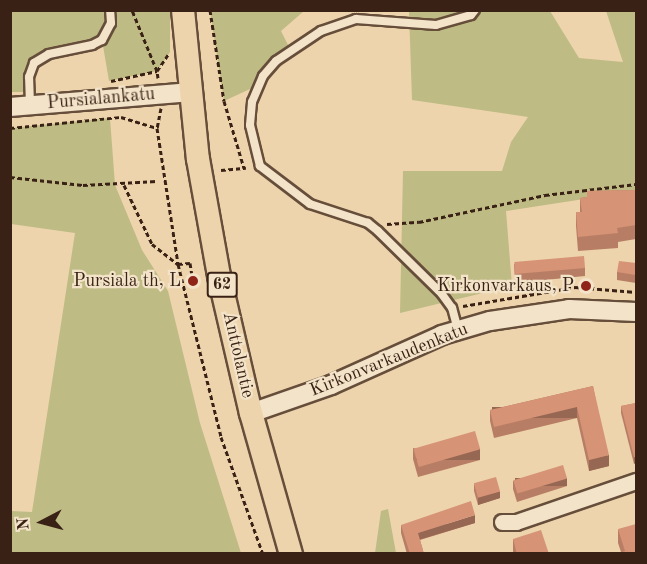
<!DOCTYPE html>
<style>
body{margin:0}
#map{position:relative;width:647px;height:564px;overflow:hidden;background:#edd4ac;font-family:"Old Standard TT",serif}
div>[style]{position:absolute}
.green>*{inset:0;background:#bfbb84}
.path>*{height:3px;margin-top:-1.5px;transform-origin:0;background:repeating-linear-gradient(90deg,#392215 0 4.5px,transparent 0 7.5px)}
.roads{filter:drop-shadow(2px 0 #664e3b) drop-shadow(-2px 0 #664e3b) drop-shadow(0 2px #664e3b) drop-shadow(0 -2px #664e3b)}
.service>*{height:8px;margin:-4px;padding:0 4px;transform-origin:4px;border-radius:4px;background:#f3e3c9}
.minor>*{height:15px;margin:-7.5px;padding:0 7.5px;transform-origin:7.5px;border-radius:7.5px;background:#f3e3c9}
.tertiary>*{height:18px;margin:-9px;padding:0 9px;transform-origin:9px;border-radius:9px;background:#f3e3c9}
.primary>*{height:22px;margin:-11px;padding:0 11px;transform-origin:11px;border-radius:11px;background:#edd4ac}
.wall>*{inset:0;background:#b87e65}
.shaded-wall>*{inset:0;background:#966753;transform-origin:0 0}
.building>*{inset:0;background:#d69376;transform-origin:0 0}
.dots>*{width:16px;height:16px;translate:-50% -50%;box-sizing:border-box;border:3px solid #f3e3c9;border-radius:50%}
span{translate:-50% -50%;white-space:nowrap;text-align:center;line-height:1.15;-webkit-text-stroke:4.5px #f3e3c9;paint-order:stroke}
.shield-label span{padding:2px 4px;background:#f3e3c9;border:2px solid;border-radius:4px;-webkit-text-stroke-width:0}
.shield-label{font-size:16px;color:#392215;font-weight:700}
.street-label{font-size:18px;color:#392215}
.poi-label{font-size:18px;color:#392215}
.right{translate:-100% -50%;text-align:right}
.frame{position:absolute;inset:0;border:12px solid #392215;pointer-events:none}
.north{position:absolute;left:12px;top:492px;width:60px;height:60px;-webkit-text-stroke:4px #f3e3c9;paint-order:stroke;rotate:264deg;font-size:16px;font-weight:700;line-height:24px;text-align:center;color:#392215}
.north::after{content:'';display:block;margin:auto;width:21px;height:27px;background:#392215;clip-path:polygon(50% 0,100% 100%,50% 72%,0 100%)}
</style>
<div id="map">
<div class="green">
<i style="clip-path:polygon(11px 11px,170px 11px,170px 52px,157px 71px,109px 81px,102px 40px,48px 54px,34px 64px,28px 92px,11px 92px)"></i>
<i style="clip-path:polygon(210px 11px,304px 11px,281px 31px,291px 51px,276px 61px,259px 85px,224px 101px)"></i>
<i style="clip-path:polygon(409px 11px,550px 11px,579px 58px,623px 62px,606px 11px,636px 11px,636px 191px,506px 211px,512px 286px,400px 313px,403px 171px,502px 171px,511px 142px,528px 117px,412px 100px)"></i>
<i style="clip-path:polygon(110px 118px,115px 185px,142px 250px,168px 291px,200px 423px,241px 553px,11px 553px,11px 511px,32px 512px,75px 233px,11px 224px,11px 128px)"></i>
<i style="clip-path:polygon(388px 509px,396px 553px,375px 553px,381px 511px)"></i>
</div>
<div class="path">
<i style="left:210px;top:10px;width:92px;rotate:81.3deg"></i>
<i style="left:224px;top:101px;width:70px;rotate:73.4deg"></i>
<i style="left:158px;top:78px;width:7px;rotate:-98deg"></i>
<i style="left:157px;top:71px;width:22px;rotate:-56deg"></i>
<i style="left:111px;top:81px;width:47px;rotate:-12.3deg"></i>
<i style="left:157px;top:71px;width:66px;rotate:-112.3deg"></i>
<i style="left:161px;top:108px;width:20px;rotate:101deg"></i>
<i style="left:157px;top:128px;width:138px;rotate:81.2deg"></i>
<i style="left:178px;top:264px;width:178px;rotate:76deg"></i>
<i style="left:221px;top:437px;width:124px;rotate:70.3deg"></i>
<i style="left:10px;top:128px;width:112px;rotate:-5.7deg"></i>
<i style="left:121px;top:117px;width:38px;rotate:17deg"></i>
<i style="left:221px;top:170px;width:25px;rotate:-5deg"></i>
<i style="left:10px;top:177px;width:73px;rotate:6.3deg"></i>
<i style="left:83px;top:185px;width:74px;rotate:-3.1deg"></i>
<i style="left:124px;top:185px;width:65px;rotate:64.6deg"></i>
<i style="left:152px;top:244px;width:33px;rotate:38deg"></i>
<i style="left:178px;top:264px;width:12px;rotate:-5deg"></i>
<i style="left:190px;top:263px;width:18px;rotate:81deg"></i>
<i style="left:387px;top:224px;width:32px;rotate:-4deg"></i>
<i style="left:419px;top:222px;width:129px;rotate:-12.1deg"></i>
<i style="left:545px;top:195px;width:92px;rotate:-6.9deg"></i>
<i style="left:463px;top:306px;width:114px;rotate:-9.6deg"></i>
<i style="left:575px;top:287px;width:61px;rotate:4.7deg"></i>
</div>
<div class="roads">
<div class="service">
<i style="left:30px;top:104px;width:27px;rotate:-92deg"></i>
<i style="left:29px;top:77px;width:15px;rotate:-70deg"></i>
<i style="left:34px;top:63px;width:17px;rotate:-31deg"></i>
<i style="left:49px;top:54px;width:44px;rotate:-11.8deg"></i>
<i style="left:92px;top:45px;width:11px;rotate:-27deg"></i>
<i style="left:102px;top:40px;width:19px;rotate:-62deg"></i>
<i style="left:111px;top:23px;width:13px;rotate:-94deg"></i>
<i style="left:458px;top:330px;width:23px;rotate:-105deg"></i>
<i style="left:452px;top:308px;width:17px;rotate:-126deg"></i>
<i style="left:442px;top:294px;width:90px;rotate:-135.5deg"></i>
<i style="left:378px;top:231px;width:13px;rotate:-141deg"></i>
<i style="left:368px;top:223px;width:61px;rotate:-161.9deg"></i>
<i style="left:310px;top:204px;width:63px;rotate:-142.8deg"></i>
<i style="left:260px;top:166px;width:42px;rotate:-103.7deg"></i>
<i style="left:250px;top:125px;width:23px;rotate:-85deg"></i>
<i style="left:252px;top:102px;width:28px;rotate:-67deg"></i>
<i style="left:263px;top:76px;width:20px;rotate:-49deg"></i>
<i style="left:276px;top:61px;width:54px;rotate:-33.7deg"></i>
<i style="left:321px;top:31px;width:37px;rotate:-19deg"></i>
<i style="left:356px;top:19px;width:80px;rotate:4.3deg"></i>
<i style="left:436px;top:25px;width:36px;rotate:-16deg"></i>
<i style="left:471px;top:15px;width:6px;rotate:-51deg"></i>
</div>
<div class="minor">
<i style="left:502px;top:522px;width:14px"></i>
<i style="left:516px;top:522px;width:127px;rotate:-18.9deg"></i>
</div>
<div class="tertiary">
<i style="left:10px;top:107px;width:182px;rotate:-4.7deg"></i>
<i style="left:251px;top:413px;width:85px;rotate:-19.3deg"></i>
<i style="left:331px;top:385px;width:122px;rotate:-24.2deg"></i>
<i style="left:442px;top:335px;width:50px;rotate:-16.3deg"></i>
<i style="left:490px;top:321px;width:80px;rotate:-8.6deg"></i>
<i style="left:569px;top:309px;width:67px;rotate:2.6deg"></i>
</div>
<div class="primary">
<i style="left:183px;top:10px;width:150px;rotate:84.3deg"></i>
<i style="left:198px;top:159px;width:119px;rotate:79.8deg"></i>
<i style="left:219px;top:276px;width:141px;rotate:76.9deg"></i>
<i style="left:251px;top:413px;width:147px;rotate:74.2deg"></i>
</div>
</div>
<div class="wall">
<i style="clip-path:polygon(636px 190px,636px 239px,618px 242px,618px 248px,578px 251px,576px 226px,576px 212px,580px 212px,580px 198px,587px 197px,587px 191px)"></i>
<i style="clip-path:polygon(636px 263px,636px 283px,617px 280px,617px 272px)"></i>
<i style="clip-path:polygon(514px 264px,585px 268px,585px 276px,515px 283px)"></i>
<i style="clip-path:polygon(593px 386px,609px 466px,589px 471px,577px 418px,494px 438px,490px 421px,490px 410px)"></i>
<i style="clip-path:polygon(636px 403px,634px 464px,621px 413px,621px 406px)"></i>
<i style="clip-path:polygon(413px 448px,480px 460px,418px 477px,413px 459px)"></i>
<i style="clip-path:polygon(513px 481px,567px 486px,517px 502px,513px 489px)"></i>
<i style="clip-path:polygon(474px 484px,500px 498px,478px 505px,474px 491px)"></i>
<i style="clip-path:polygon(475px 523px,420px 540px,424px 554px,407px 554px,401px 533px,401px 525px)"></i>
<i style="clip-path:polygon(618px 529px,636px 554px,621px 552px,618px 543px)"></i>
<i style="clip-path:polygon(513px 539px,549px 554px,513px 554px)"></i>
</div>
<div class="shaded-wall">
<i style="left:577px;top:407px;width:11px;height:85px;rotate:90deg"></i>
<i style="left:480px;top:449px;width:11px;height:64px;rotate:90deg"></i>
<i style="clip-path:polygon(609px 455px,609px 466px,589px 471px,589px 460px)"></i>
<i style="clip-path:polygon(634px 457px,636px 457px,636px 463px,634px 464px)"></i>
<i style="left:567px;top:478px;width:8px;height:52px;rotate:90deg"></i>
<i style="clip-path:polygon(500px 491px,500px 498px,478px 505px,478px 497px)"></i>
<i style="clip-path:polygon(475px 515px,475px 523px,418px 540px,418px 533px)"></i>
</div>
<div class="building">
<i style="clip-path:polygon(636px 190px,636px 225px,617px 228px,618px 233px,578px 237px,576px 212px,582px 212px,580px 198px,587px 197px,587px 191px)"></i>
<i style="left:584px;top:256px;width:12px;height:70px;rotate:85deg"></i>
<i style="clip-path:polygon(619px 261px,636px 263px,636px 275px,617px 272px)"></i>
<i style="clip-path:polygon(593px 386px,609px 455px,589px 460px,577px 407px,494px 427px,490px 410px)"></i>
<i style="clip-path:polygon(636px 403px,636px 457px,634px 457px,621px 406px)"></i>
<i style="left:475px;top:431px;width:19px;height:64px;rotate:74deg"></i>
<i style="left:563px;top:465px;width:14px;height:52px;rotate:73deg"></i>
<i style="left:496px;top:477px;width:15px;height:23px;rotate:74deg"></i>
<i style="clip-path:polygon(471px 501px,475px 515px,418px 533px,424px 554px,410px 554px,401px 525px)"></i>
<i style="clip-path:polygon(636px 524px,636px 554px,617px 554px,625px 551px,618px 529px)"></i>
<i style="clip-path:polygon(541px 530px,549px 554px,517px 554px,513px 539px)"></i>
</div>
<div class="dots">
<i style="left:193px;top:281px;background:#8f2418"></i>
<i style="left:586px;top:286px;background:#8f2418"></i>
</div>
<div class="shield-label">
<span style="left:222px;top:285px">62</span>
</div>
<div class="street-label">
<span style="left:101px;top:99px;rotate:-5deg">Pursialankatu</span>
<span style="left:238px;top:355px;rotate:77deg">Anttolantie</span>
<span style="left:389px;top:360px;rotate:-22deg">Kirkonvarkaudenkatu</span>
</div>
<div class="poi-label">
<span class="right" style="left:181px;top:281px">Pursiala th, L</span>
<span class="right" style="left:574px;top:286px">Kirkonvarkaus, P</span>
</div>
<div class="frame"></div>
<div class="north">N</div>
</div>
